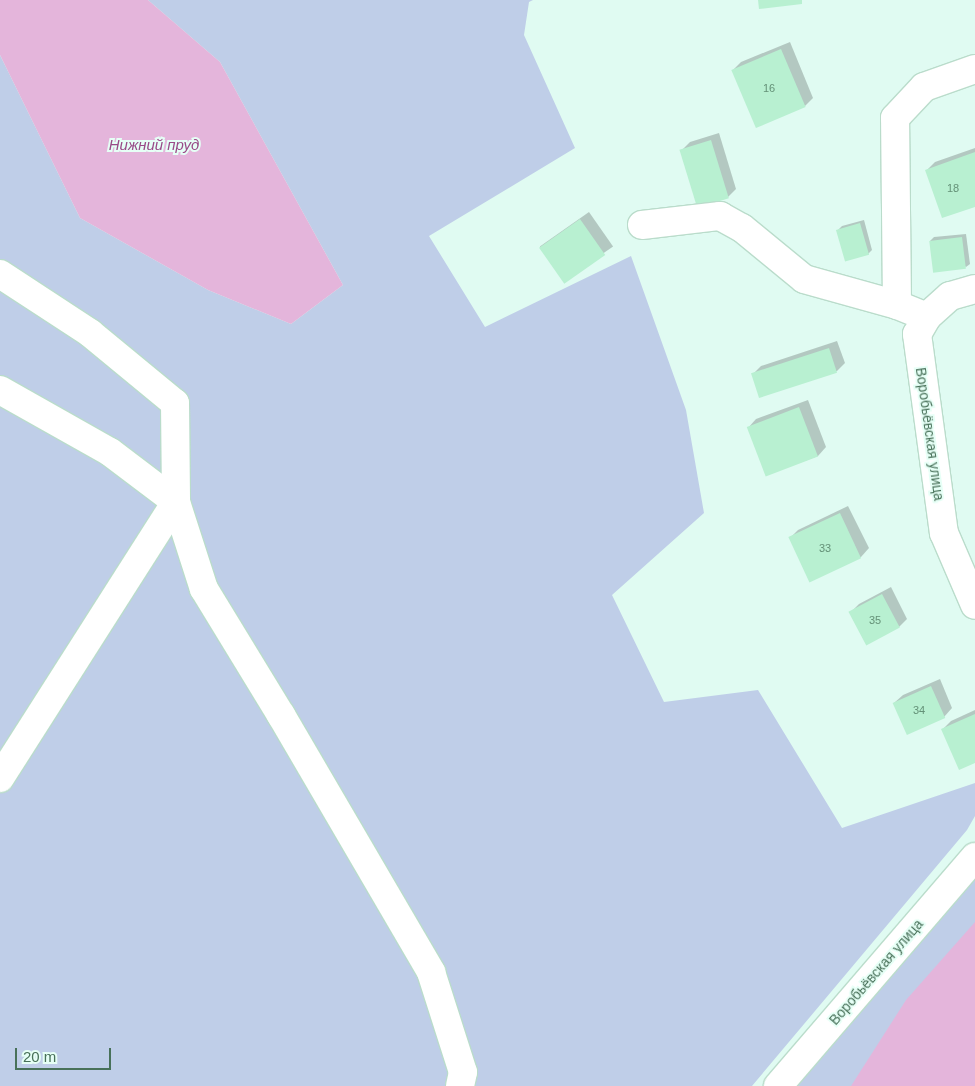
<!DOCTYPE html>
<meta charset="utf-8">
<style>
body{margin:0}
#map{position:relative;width:975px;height:1086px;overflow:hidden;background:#e0fbf2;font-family:Arial,sans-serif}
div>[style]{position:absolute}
.green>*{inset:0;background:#bfcee8}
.water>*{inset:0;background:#e4b5db}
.shadow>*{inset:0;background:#0003;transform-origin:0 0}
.building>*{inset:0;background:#b8f0d1;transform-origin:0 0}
.roads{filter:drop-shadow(1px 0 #badccb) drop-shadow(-1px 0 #badccb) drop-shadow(0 1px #badccb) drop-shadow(0 -1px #badccb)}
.minor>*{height:28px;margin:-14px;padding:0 14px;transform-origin:14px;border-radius:14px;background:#fff}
span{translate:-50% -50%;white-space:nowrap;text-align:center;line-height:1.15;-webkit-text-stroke:4px #e6fff6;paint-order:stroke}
.number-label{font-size:11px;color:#649177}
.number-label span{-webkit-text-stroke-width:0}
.street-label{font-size:14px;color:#487159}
.water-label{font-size:15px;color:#994b88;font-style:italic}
.scale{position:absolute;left:15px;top:1048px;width:96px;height:22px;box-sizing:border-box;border:2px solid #487159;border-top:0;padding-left:6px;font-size:15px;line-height:18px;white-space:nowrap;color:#487159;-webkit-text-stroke:4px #e6fff6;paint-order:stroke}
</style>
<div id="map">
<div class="green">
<i style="clip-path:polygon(148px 0,533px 0,529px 2px,524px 35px,575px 148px,429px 236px,485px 327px,631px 256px,686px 410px,704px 513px,612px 595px,664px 702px,758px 690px,842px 828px,975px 783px,975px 816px,967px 830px,752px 1086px,0 1086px,0 55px,80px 218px,208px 290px,291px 324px,343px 285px,220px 62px)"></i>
<i style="clip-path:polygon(975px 857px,975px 1086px,778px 1086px)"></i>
</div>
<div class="water">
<i style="clip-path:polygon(0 0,148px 0,220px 62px,343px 285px,291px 324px,208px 290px,80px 218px,0 55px)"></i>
<i style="clip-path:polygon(975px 922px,975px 1086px,851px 1086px,906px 1000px)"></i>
</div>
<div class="shadow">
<i style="clip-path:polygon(790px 42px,813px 98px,805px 106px,733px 70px,741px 62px)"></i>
<i style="clip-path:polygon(719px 133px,736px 189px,728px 197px,681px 151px,690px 142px)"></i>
<i style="clip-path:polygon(975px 148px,975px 205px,926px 171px,935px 162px)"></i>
<i style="left:589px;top:212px;width:42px;height:60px;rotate:55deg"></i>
<i style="clip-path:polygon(864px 220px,872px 250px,868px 254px,838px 230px,842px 226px)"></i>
<i style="clip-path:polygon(966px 234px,970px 264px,966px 267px,930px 241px,934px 237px)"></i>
<i style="clip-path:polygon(837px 341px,845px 363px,837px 371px,760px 396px,753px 374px,761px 366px)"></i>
<i style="clip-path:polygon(808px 400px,826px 447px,818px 456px,766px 475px,748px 428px,756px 419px)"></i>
<i style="clip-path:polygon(848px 506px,869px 548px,861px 557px,811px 580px,790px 538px,798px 530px)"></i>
<i style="clip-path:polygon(891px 587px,907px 619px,899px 627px,851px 612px,859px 604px)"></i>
<i style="clip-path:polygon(940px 679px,952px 708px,944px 717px,894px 703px,903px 695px)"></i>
<i style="clip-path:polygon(975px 710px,975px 762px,943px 729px,951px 721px)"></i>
</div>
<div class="building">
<i style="clip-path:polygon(758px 0,802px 0,802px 4px,759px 9px)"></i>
<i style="left:781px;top:49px;width:63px;height:54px;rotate:67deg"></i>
<i style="left:711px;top:140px;width:61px;height:33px;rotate:73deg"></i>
<i style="clip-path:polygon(975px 152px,975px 207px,942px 218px,925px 170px)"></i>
<i style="left:580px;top:219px;width:44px;height:50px;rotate:55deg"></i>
<i style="left:860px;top:223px;width:33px;height:25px;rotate:74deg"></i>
<i style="left:962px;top:237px;width:32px;height:33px;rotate:83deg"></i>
<i style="left:829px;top:348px;width:26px;height:82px;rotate:72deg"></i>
<i style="left:799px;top:407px;width:53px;height:56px;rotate:69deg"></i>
<i style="left:840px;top:513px;width:50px;height:57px;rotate:65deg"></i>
<i style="left:882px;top:594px;width:38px;height:38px;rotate:62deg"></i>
<i style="left:931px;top:686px;width:35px;height:42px;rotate:66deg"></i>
<i style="clip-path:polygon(975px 714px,975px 763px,959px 770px,941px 729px)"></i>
</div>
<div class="roads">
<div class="minor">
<i style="left:642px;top:225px;width:79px;rotate:-6.6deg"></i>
<i style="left:720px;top:216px;width:25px;rotate:29deg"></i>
<i style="left:742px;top:228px;width:80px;rotate:39.4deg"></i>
<i style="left:804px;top:279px;width:97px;rotate:15.6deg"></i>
<i style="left:0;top:274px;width:108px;rotate:33.2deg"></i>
<i style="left:90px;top:333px;width:110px;rotate:39.5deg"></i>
<i style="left:175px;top:403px;width:99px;rotate:89.4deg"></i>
<i style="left:176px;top:502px;width:91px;rotate:72.2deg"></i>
<i style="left:204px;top:589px;width:148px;rotate:58.6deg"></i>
<i style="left:281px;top:715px;width:298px;rotate:59.7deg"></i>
<i style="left:431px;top:972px;width:105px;rotate:72.3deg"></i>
<i style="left:463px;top:1072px;width:14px;rotate:102deg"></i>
<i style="left:975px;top:289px;width:26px;rotate:164deg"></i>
<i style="left:950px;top:296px;width:31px;rotate:138deg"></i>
<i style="left:927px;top:317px;width:20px;rotate:120deg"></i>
<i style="left:917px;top:334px;width:201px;rotate:82.3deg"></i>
<i style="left:944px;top:533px;width:78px;rotate:66.7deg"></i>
<i style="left:927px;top:317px;width:32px;rotate:-158deg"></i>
<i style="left:897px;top:305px;width:187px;rotate:-90.6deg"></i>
<i style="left:895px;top:118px;width:42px;rotate:-46.9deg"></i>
<i style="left:924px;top:87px;width:54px;rotate:-19.4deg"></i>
<i style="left:0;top:390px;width:126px;rotate:29.4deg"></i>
<i style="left:110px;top:452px;width:83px;rotate:37.1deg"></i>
<i style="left:0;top:778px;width:327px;rotate:-57.5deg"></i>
<i style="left:778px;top:1086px;width:302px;rotate:-49.3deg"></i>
</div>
</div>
<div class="number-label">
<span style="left:769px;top:88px">16</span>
<span style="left:953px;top:188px">18</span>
<span style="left:825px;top:548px">33</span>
<span style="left:875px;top:620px">35</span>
<span style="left:919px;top:710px">34</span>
</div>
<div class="street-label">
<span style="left:930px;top:434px;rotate:82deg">Воробьёвская улица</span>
<span style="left:876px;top:972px;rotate:-49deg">Воробьёвская улица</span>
</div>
<div class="water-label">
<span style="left:154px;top:145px">Нижний пруд</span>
</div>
<div class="scale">20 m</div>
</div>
